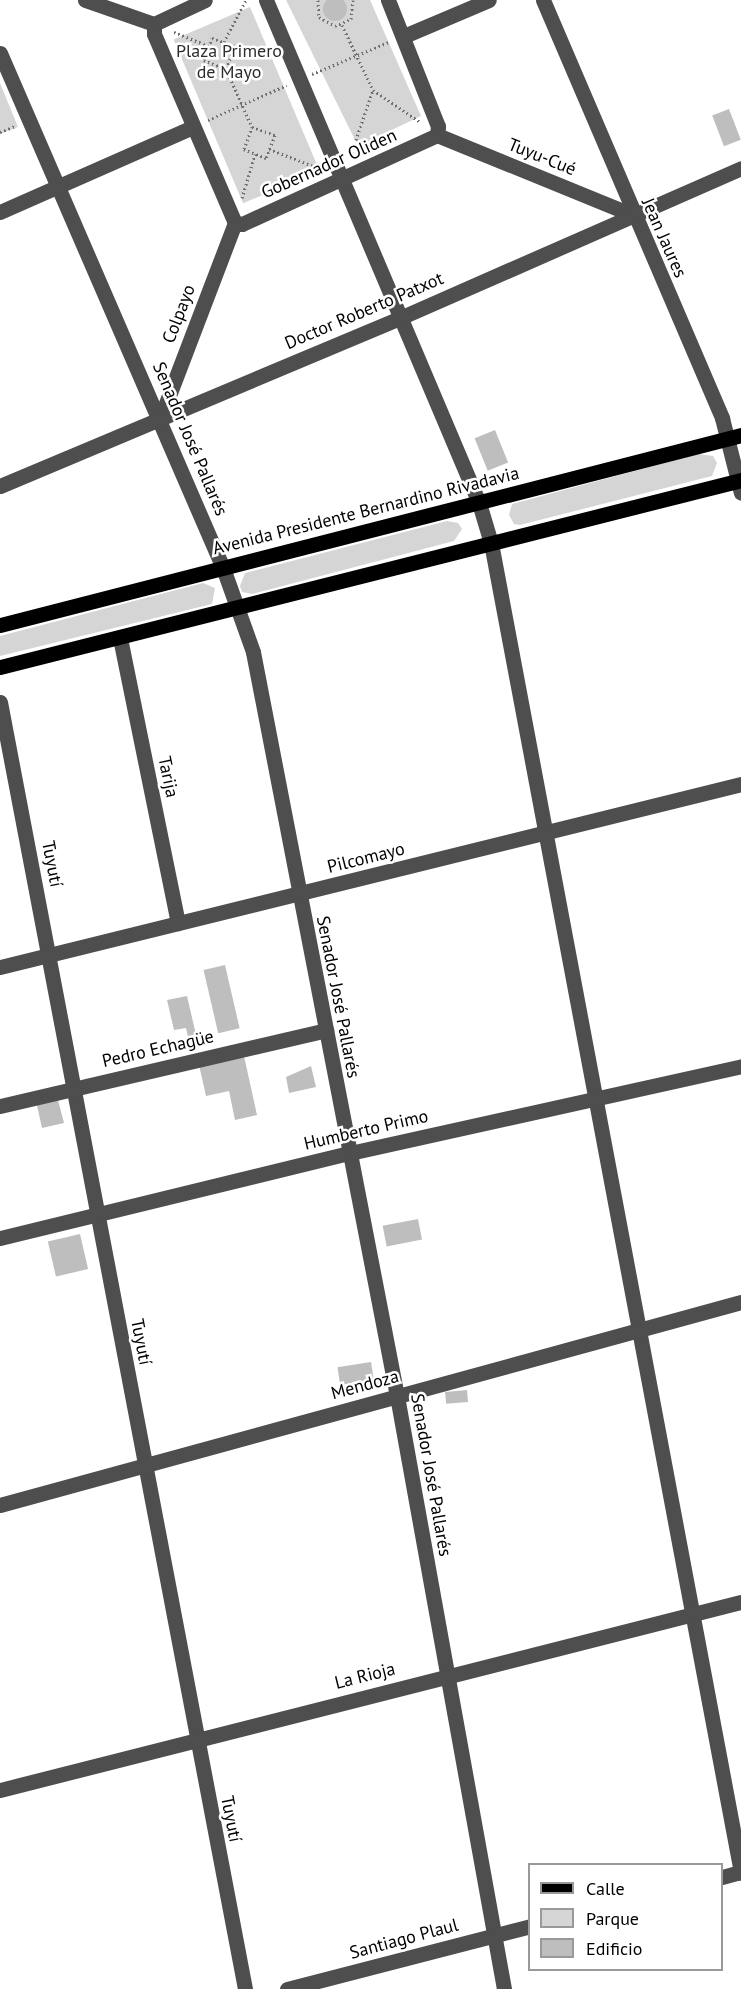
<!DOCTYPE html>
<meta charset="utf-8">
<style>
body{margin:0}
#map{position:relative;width:741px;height:1989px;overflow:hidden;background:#fff;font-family:"PT Sans",sans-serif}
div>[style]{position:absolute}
.green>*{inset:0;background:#d5d5d5;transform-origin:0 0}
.building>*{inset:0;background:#bebebe;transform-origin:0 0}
.round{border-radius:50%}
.path>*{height:3px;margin-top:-1.5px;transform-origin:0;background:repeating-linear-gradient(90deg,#707070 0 1.5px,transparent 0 4.5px)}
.minor>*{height:15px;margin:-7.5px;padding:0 7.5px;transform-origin:7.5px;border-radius:7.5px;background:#4e4e4e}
.major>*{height:15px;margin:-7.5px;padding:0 7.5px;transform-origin:7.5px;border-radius:7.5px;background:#000}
span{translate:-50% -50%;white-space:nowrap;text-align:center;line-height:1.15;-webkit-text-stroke:5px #fff;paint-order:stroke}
.park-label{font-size:18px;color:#2c2c2c}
.street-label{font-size:18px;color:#000}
.legend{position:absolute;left:528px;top:1863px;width:195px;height:108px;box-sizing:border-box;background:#fff;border:2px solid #999;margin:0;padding:8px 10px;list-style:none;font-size:18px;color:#000}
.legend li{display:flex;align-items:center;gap:12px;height:30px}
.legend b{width:30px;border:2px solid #999}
</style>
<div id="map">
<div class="green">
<i style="clip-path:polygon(286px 0,370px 0,421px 116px,358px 146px)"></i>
<i style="left:250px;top:7px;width:178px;height:83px;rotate:67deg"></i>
<i style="clip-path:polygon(0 83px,18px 127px,0 134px)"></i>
<i style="clip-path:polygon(698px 454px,713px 456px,717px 463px,712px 476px,520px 525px,514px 524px,509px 515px,512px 504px)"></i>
<i style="clip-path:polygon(447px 521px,458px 523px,462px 529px,454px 541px,252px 594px,242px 592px,240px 586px,245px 573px)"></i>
<i style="clip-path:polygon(203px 583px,215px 588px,212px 604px,0 656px,0 636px)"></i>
</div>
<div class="building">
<i class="round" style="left:323px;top:-3px;width:24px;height:24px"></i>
<i style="left:729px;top:109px;width:33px;height:18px;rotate:69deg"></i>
<i style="left:495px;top:430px;width:35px;height:22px;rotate:68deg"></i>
<i style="left:225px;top:965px;width:65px;height:22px;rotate:77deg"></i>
<i style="clip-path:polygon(187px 996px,197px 1039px,189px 1041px,186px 1028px,174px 1030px,167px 1000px)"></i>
<i style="clip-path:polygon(244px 1056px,257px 1115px,235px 1120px,229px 1091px,206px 1096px,199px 1065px)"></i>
<i style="clip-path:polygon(311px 1066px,316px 1087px,289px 1093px,286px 1077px)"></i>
<i style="clip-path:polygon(58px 1100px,64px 1123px,42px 1128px,36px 1101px)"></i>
<i style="left:418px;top:1219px;width:21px;height:36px;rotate:79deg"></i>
<i style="left:80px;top:1234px;width:36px;height:33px;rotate:77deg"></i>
<i style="left:371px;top:1362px;width:18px;height:34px;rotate:81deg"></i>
<i style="left:467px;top:1390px;width:12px;height:22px;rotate:85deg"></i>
</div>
<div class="path">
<i style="left:318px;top:0;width:17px;rotate:87deg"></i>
<i style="left:319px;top:17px;width:18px;rotate:29deg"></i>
<i style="left:335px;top:26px;width:17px;rotate:-24deg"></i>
<i style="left:351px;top:19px;width:19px;rotate:-84deg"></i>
<i style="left:342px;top:25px;width:72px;rotate:64.5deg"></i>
<i style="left:174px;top:32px;width:38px;rotate:22deg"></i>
<i style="left:212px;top:38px;width:24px;rotate:19deg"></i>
<i style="left:235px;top:46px;width:25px;rotate:111deg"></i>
<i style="left:226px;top:69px;width:24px;rotate:-158deg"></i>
<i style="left:204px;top:60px;width:23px;rotate:-70deg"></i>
<i style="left:224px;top:42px;width:47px;rotate:-62.4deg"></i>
<i style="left:226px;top:69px;width:64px;rotate:65.9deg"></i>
<i style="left:312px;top:74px;width:83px;rotate:-22.6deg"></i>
<i style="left:208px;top:120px;width:86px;rotate:-23.9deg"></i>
<i style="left:252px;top:127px;width:24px;rotate:19deg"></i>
<i style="left:275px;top:135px;width:25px;rotate:111deg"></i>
<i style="left:266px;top:158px;width:24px;rotate:-158deg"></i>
<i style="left:244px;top:149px;width:23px;rotate:-70deg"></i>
<i style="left:0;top:132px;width:16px;rotate:-22deg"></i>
<i style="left:269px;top:149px;width:56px;rotate:21deg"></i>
<i style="left:350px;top:157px;width:71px;rotate:-71.1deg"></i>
<i style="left:373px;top:90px;width:57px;rotate:34.2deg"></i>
<i style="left:242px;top:198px;width:46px;rotate:-73.5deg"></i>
</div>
<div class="minor">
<i style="left:85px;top:0;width:73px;rotate:19.2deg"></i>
<i style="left:266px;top:0;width:546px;rotate:67.05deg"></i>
<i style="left:479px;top:503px;width:42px;rotate:73.3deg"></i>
<i style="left:491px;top:543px;width:1353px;rotate:79.35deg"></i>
<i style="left:388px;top:0;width:136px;rotate:68.4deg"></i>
<i style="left:438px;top:126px;width:9px;rotate:96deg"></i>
<i style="left:543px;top:0;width:455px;rotate:66.8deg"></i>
<i style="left:722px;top:418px;width:77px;rotate:75.8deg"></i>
<i style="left:154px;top:24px;width:10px;rotate:90deg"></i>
<i style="left:154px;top:34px;width:206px;rotate:66.8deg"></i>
<i style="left:154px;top:24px;width:56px;rotate:-25.2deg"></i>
<i style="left:404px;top:36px;width:92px;rotate:-23deg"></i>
<i style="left:0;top:53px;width:561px;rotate:66.59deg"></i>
<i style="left:223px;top:568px;width:89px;rotate:70.3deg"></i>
<i style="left:253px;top:652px;width:758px;rotate:79.05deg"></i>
<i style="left:397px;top:1396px;width:603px;rotate:79.77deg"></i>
<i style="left:437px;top:135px;width:212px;rotate:22.2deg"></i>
<i style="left:0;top:212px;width:211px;rotate:-23.8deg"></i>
<i style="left:235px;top:223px;width:7px;rotate:8deg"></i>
<i style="left:242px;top:224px;width:214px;rotate:-24.5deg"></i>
<i style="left:160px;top:419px;width:210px;rotate:-69.1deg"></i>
<i style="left:0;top:486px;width:436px;rotate:-22.8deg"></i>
<i style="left:402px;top:317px;width:370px;rotate:-23.7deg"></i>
<i style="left:120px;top:638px;width:291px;rotate:78.5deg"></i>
<i style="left:0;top:702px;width:1310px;rotate:79.22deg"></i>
<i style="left:0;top:967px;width:763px;rotate:-13.87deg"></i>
<i style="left:0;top:1106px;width:335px;rotate:-13.1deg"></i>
<i style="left:0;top:1238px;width:360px;rotate:-13.7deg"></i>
<i style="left:350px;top:1153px;width:401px;rotate:-12.5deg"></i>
<i style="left:0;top:1505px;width:768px;rotate:-15.32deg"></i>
<i style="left:0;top:1790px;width:764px;rotate:-14.24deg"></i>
<i style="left:722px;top:1877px;width:20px;rotate:-15deg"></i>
<i style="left:287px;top:1989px;width:251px;rotate:-14.5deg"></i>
</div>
<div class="major">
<i style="left:0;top:625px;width:765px;rotate:-14.38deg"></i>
<i style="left:0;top:667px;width:764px;rotate:-14.16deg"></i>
</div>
<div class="park-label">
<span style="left:229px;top:62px">Plaza Primero<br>de Mayo</span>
</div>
<div class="street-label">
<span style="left:542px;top:157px;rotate:22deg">Tuyu-Cué</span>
<span style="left:329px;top:164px;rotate:-24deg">Gobernador Oliden</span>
<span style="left:664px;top:238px;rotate:66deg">Jean Jaures</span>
<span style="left:364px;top:311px;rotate:-23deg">Doctor Roberto Patxot</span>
<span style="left:179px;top:314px;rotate:-69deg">Colpayo</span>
<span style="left:190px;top:439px;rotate:67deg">Senador José Pallarés</span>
<span style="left:366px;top:511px;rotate:-14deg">Avenida Presidente Bernardino Rivadavia</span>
<span style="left:168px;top:777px;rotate:78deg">Tarija</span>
<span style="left:366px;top:858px;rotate:-14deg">Pilcomayo</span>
<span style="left:52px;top:864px;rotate:79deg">Tuyutí</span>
<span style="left:338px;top:997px;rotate:79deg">Senador José Pallarés</span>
<span style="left:158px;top:1049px;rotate:-13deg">Pedro Echagüe</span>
<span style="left:366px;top:1130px;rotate:-13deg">Humberto Primo</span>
<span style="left:141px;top:1342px;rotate:79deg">Tuyutí</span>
<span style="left:365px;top:1385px;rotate:-15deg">Mendoza</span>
<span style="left:431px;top:1475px;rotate:80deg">Senador José Pallarés</span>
<span style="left:365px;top:1676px;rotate:-14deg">La Rioja</span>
<span style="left:231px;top:1819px;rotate:79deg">Tuyutí</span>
<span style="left:404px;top:1939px;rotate:-15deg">Santiago Plaul</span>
</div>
<ul class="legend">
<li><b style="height:8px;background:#000"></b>Calle</li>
<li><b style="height:16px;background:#d5d5d5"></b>Parque</li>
<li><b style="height:16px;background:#bebebe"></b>Edificio</li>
</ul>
</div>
